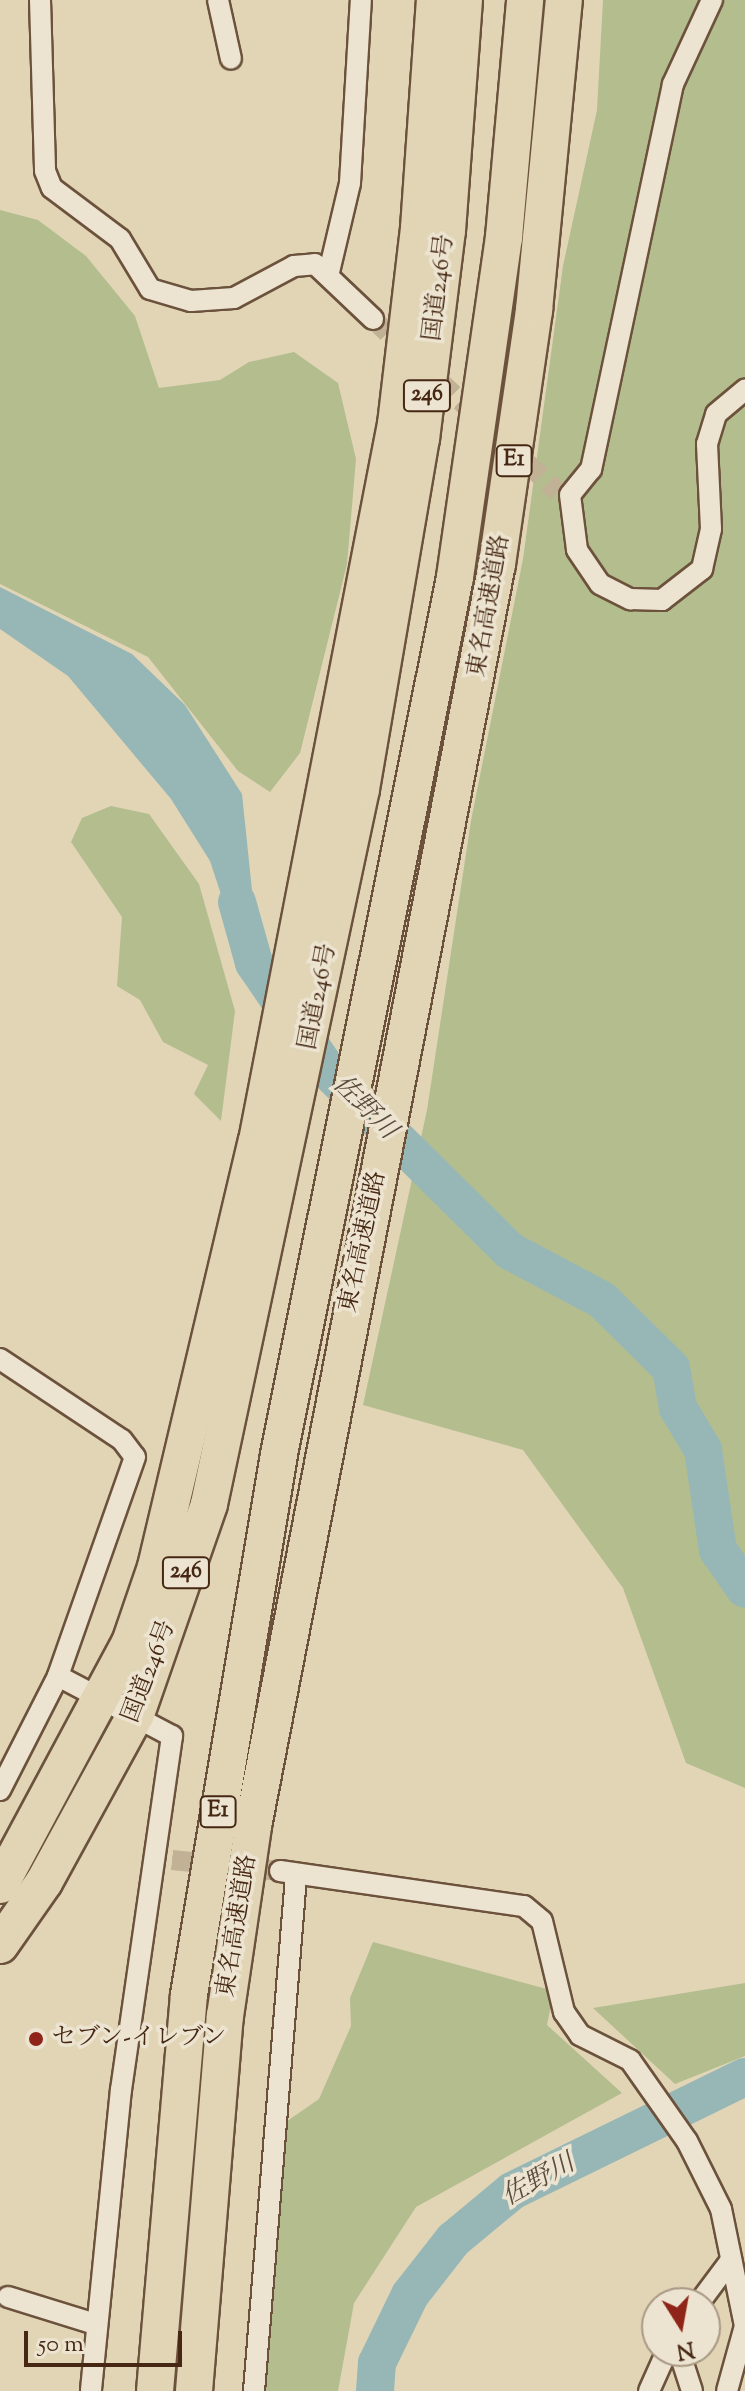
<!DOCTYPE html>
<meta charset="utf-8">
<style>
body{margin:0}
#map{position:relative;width:745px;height:2391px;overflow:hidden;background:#e1d5b6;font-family:"Sorts Mill Goudy","Noto Serif JP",serif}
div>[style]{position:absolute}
.green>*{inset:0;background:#b3bd8e}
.water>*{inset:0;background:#97b7b7}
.river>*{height:38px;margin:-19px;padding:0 19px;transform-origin:19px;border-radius:19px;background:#97b7b7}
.street-tunnel>*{height:20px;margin-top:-10px;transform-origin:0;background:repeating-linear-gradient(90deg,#c2b295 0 20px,transparent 0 30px)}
.roads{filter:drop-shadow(2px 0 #6c523c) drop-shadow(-2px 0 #6c523c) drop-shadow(0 2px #6c523c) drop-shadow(0 -2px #6c523c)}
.street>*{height:20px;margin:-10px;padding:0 10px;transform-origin:10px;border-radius:10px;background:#ece4d0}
.highway>*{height:36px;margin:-18px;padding:0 18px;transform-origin:18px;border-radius:18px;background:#e1d5b6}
.dots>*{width:22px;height:22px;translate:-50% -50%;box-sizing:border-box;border:4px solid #ece4d0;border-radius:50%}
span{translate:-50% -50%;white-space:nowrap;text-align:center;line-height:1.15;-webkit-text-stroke:7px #ece4d0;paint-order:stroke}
.shield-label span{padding:2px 6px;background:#ece4d0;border:2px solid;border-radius:6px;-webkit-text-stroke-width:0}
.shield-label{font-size:22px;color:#452713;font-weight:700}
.street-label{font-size:24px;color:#452713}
.poi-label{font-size:24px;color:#452713}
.left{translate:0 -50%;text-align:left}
.water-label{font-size:26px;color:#5a4b3c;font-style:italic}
.north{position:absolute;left:641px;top:2287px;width:80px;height:80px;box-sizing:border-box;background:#ece4d0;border:2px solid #a99884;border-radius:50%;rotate:169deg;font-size:22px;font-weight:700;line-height:32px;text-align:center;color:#452713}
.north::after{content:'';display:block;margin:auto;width:28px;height:36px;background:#8f2418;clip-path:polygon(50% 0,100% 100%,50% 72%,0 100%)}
.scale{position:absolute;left:24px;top:2331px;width:158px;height:36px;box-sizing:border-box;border:4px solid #452713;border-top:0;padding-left:10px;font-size:24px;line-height:28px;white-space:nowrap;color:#452713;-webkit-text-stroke:6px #ece4d0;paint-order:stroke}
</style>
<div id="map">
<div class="green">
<i style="clip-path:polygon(603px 0,745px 0,745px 1788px,686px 1763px,623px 1588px,523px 1450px,363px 1405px,427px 1110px,471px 821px,523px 559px,563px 266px,597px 110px)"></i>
<i style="clip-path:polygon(0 210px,38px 220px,86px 256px,135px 316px,159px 388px,220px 380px,249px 362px,294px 352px,338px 383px,356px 459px,347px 564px,300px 753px,270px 792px,238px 771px,148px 657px,0 584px)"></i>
<i style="clip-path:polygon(111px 806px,149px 814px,199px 884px,235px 1011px,221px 1121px,194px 1094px,208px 1065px,163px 1042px,140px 1000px,117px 986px,122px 917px,71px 842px,82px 818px)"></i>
<i style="clip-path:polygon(373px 1942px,554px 1991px,547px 2025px,622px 2093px,416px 2207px,354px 2303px,338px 2391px,262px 2391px,280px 2126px,319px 2099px,351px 2026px,350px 1998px)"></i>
<i style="clip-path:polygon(745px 1983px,745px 2056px,675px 2084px,593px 2008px)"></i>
</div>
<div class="water">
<i style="clip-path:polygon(0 587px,132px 654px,185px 705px,242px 794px,258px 948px,241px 955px,210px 861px,171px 799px,68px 676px,0 629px)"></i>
</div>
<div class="river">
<i style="left:237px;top:902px;width:63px;rotate:74.4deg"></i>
<i style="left:254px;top:963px;width:131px;rotate:55.6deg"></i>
<i style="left:328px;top:1071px;width:256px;rotate:44.7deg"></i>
<i style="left:510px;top:1251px;width:104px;rotate:28deg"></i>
<i style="left:602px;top:1300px;width:97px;rotate:44.6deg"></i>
<i style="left:671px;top:1368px;width:41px;rotate:80.1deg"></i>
<i style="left:678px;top:1408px;width:49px;rotate:59.2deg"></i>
<i style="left:703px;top:1450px;width:101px;rotate:81.5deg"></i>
<i style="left:718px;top:1550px;width:47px;rotate:55.3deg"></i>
<i style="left:375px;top:2391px;width:28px;rotate:-86deg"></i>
<i style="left:377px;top:2363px;width:76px;rotate:-64.1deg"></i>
<i style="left:410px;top:2295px;width:70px;rotate:-52deg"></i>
<i style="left:453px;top:2240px;width:77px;rotate:-39.7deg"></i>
<i style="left:512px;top:2191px;width:259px;rotate:-26.1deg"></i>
</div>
<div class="street-tunnel">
<i style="left:373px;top:319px;width:253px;rotate:43.1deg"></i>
<i style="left:172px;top:1860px;width:109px;rotate:5.8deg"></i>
</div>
<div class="roads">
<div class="street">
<i style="left:40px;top:0;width:171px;rotate:88.3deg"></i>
<i style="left:45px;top:171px;width:18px;rotate:68deg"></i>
<i style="left:52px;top:188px;width:85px;rotate:36.9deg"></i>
<i style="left:120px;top:239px;width:58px;rotate:59deg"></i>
<i style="left:150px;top:289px;width:43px;rotate:16.3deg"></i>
<i style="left:191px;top:301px;width:43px;rotate:-4deg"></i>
<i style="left:234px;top:298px;width:68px;rotate:-28.1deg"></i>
<i style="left:294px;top:266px;width:21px;rotate:-5deg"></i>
<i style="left:315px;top:264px;width:80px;rotate:43.5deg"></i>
<i style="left:218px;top:0;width:60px;rotate:77.6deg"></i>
<i style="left:712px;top:0;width:93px;rotate:114.9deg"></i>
<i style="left:673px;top:84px;width:394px;rotate:102deg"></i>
<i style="left:591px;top:469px;width:33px;rotate:129deg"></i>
<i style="left:570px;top:495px;width:55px;rotate:82.7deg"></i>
<i style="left:577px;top:550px;width:41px;rotate:55.9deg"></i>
<i style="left:600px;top:584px;width:34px;rotate:27deg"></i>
<i style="left:630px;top:599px;width:32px;rotate:2deg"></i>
<i style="left:662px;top:600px;width:51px;rotate:-37.8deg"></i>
<i style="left:702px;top:569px;width:41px;rotate:-77.3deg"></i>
<i style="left:711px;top:529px;width:85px;rotate:-92.7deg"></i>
<i style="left:707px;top:444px;width:31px;rotate:-73deg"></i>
<i style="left:716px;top:414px;width:38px;rotate:-40deg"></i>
<i style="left:329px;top:272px;width:91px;rotate:-76.7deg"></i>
<i style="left:350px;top:183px;width:183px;rotate:-86.6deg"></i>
<i style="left:0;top:1359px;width:146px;rotate:33.6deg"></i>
<i style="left:122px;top:1440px;width:21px;rotate:53deg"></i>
<i style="left:135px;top:1457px;width:232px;rotate:109.4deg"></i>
<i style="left:58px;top:1676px;width:129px;rotate:27.8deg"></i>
<i style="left:172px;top:1736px;width:357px;rotate:98.2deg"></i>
<i style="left:121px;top:2089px;width:303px;rotate:95.7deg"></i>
<i style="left:0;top:1790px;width:128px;rotate:-63deg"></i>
<i style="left:280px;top:1871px;width:246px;rotate:8.2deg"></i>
<i style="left:524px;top:1906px;width:23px;rotate:40deg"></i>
<i style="left:542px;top:1921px;width:94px;rotate:76.4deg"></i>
<i style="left:564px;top:2012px;width:28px;rotate:55deg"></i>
<i style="left:580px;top:2035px;width:56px;rotate:26.6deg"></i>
<i style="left:630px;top:2060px;width:99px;rotate:54.9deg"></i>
<i style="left:687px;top:2141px;width:76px;rotate:63.4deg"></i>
<i style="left:721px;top:2209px;width:119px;rotate:78.4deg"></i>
<i style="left:745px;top:2326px;width:67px;rotate:105.5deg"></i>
<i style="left:8px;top:2297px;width:91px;rotate:17.2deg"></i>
<i style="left:699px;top:2303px;width:54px;rotate:-53.3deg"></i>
<i style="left:679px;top:2351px;width:42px;rotate:72deg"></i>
<i style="left:254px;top:2391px;width:516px;rotate:-85.33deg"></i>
<i style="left:649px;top:2391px;width:44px;rotate:-65.8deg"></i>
</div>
<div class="highway">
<i style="left:0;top:1885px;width:275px;rotate:-61.8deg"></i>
<i style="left:130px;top:1643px;width:80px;rotate:-71.1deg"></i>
<i style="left:156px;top:1567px;width:438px;rotate:-76.7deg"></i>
<i style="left:257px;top:1141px;width:730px;rotate:-79.03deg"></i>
<i style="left:396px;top:424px;width:197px;rotate:-83.3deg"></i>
<i style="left:419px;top:228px;width:229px;rotate:-86deg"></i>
<i style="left:0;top:1945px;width:77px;rotate:-55.1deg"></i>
<i style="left:44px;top:1882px;width:192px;rotate:-61.3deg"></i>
<i style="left:136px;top:1714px;width:222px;rotate:-70.8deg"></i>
<i style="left:209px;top:1504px;width:731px;rotate:-78deg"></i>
<i style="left:361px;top:789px;width:355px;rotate:-80.3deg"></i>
<i style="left:421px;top:439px;width:210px;rotate:-82.9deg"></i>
<i style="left:447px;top:231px;width:232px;rotate:-85.8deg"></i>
<i style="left:155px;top:2391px;width:397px;rotate:-85.1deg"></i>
<i style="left:189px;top:1995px;width:548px;rotate:-80.55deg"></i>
<i style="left:279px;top:1454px;width:894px;rotate:-78.65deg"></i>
<i style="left:455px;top:577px;width:344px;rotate:-81.8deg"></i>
<i style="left:504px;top:237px;width:238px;rotate:-84.9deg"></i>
<i style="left:194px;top:2391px;width:376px;rotate:-85.3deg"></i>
<i style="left:225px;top:2016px;width:192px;rotate:-81.6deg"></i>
<i style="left:253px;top:1826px;width:1285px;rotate:-79.06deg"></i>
<i style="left:497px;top:564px;width:257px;rotate:-81.7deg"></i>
<i style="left:534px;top:310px;width:311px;rotate:-84.5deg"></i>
</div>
</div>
<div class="dots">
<i style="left:36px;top:2039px;background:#8f2418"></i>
</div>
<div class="shield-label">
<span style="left:427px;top:396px">246</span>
<span style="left:514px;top:461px">E1</span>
<span style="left:186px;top:1573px">246</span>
<span style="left:218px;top:1812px">E1</span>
</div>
<div class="street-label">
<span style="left:440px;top:288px;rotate:-83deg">国道246号</span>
<span style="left:490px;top:606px;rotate:-80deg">東名高速道路</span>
<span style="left:319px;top:997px;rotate:-79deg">国道246号</span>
<span style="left:364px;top:1242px;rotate:-78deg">東名高速道路</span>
<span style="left:150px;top:1672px;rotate:-69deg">国道246号</span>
<span style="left:238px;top:1926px;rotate:-81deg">東名高速道路</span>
</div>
<div class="poi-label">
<span class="left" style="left:52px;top:2039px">セブン-イレブン</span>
</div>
<div class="water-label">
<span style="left:364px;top:1108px;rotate:45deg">佐野川</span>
<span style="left:539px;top:2181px;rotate:-29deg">佐野川</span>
</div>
<div class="north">N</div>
<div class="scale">50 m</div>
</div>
